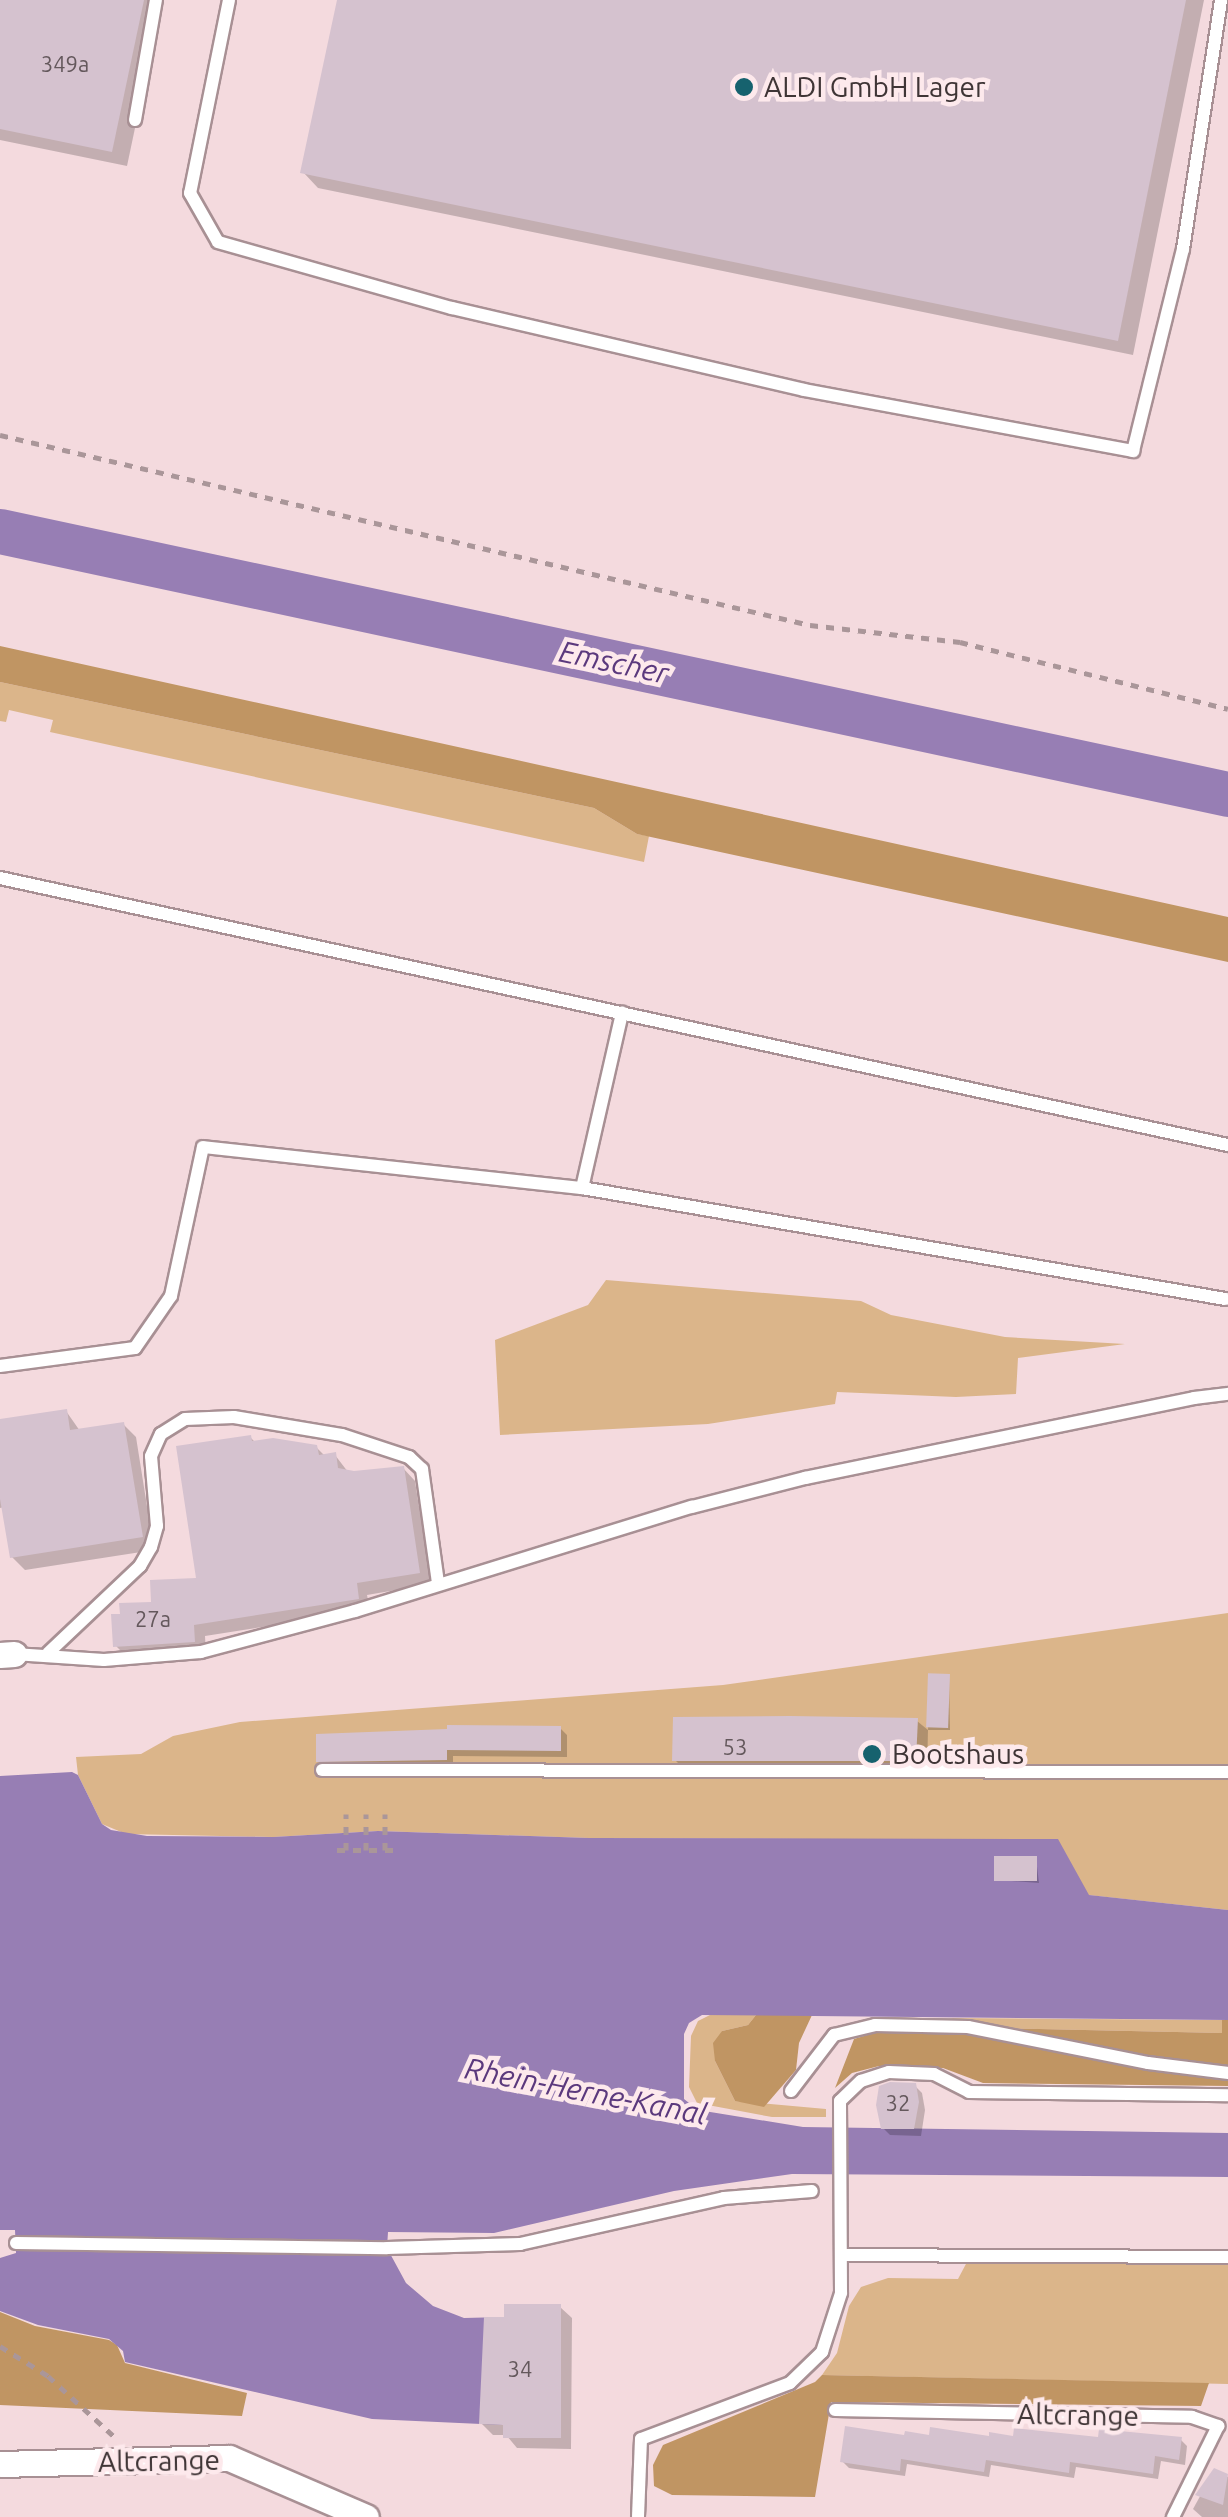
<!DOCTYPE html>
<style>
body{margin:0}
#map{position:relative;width:1228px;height:2517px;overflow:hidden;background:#f4dade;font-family:Ubuntu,sans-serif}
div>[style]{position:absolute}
.green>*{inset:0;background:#dbb58a}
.forest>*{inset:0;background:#c09563}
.water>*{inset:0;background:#977eb4}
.shadow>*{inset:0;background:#0003}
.river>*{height:45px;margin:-22.5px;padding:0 22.5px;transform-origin:22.5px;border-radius:22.5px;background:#977eb4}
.building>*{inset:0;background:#d5c2cf;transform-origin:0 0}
.path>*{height:5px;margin-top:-2.5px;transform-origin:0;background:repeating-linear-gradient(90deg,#aa9699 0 8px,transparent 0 16px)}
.roads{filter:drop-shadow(2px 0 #a89094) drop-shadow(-2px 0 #a89094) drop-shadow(0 2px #a89094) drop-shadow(0 -2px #a89094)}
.service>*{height:12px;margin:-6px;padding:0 6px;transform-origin:6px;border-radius:6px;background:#fff}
.minor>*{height:25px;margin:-12.5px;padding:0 12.5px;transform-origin:12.5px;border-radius:12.5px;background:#fff}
.dots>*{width:28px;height:28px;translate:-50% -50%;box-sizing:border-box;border:5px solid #fde9ec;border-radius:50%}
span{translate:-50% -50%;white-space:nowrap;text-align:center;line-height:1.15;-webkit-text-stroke:9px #fde9ec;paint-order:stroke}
.number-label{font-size:22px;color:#64585c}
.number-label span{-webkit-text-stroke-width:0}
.poi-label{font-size:28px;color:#3f3536}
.left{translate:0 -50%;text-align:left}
.street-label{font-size:28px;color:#3f3536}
.water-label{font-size:30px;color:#5b397d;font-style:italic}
</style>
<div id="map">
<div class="green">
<i style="clip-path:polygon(0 682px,594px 808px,637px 834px,649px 836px,644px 862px,50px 732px,53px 720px,9px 710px,6px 722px,0 721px)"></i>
<i style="clip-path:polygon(606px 1280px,861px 1301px,891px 1315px,1005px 1337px,1125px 1344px,1018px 1358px,1016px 1394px,956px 1397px,837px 1392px,835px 1404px,708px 1424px,500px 1435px,495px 1340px,588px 1305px)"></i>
<i style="clip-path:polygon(1228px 1613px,1228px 1910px,1088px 1895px,1031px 1840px,589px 1838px,378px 1831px,273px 1837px,126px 1834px,102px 1824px,78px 1775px,76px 1757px,141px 1754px,173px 1736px,240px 1722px,723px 1685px)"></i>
<i style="clip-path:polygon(710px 2015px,756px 2015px,748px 2025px,722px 2031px,715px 2061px,735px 2101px,826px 2109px,826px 2117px,772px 2117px,697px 2103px,689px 2087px,691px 2036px,698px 2021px)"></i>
<i style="clip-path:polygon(948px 2018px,1222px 2020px,1222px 2033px,997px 2028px)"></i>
<i style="clip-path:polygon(967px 2262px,1228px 2265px,1228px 2384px,822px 2375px,837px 2353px,849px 2306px,861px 2287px,888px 2278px,958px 2279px)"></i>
</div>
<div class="forest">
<i style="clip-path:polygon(0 646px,1228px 917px,1228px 962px,637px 834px,594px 808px,0 682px)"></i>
<i style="clip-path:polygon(756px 2015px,812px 2015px,799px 2043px,796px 2070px,764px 2107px,735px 2101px,715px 2061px,713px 2043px,722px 2031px,748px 2025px)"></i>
<i style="clip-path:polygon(1222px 2020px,1228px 2020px,1228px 2067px,1153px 2058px,997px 2028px,1222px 2033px)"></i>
<i style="clip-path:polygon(966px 2031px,1228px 2078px,1228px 2086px,983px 2083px,943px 2068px,879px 2066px,852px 2073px,835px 2088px,854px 2039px,877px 2032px)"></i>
<i style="clip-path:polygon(0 2312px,35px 2326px,109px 2340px,117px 2345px,125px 2363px,247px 2393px,242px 2416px,0 2405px)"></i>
<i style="clip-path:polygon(822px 2375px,1209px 2383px,1201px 2406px,831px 2402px,815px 2497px,672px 2495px,654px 2486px,653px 2465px,663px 2445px,815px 2382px)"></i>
</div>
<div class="water">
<i style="clip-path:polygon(72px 1772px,78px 1775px,102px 1824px,111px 1830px,147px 1836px,273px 1837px,378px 1831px,589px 1838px,1058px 1839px,1089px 1895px,1228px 1910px,1228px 2020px,702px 2015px,689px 2023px,684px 2034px,684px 2099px,698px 2110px,803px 2127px,1228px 2133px,1228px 2177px,792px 2174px,674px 2191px,494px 2233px,388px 2232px,387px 2248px,406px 2283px,433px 2306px,464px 2318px,504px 2317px,503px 2425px,372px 2419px,125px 2362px,123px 2351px,109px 2339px,38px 2325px,0 2311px,0 2258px,16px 2253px,15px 2230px,0 2230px,0 1776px)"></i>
</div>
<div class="shadow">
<i style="clip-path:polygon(0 0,162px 0,127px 166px,0 140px)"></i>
<i style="clip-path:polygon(340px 0,1204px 0,1133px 355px,318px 188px,303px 172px)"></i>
<i style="clip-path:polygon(66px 1411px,80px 1431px,123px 1424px,136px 1437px,154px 1550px,25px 1570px,12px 1557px,4px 1507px,0 1508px,0 1421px)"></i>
<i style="clip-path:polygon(250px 1437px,256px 1443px,316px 1447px,325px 1456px,335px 1455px,348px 1472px,403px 1468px,415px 1481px,431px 1584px,367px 1595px,370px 1610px,205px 1636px,206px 1654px,128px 1658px,116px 1646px,153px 1604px,199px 1580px)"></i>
<i style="clip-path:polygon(949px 1676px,950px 1730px,928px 1730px,930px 1678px)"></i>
<i style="clip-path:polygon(917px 1721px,928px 1730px,927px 1772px,686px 1771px,675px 1760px)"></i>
<i style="clip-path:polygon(560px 1728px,567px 1735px,567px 1757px,453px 1756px,453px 1766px,326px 1768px,319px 1761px)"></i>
<i style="clip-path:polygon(1036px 1858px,1039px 1883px,997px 1880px)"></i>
<i style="clip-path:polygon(915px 2086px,922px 2093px,925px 2110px,921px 2136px,890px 2135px,883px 2128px)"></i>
<i style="clip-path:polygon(560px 2307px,572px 2318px,571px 2449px,517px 2448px,506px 2435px,493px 2435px,482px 2424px,507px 2320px)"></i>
<i style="clip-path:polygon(906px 2438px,1181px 2440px,1187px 2446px,1185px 2465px,1161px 2461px,1158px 2479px,1076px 2467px,1074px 2478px,991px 2465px,989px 2477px,907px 2464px,905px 2476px,849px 2468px,843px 2462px)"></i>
<i style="clip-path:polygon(1214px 2471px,1228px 2477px,1228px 2517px,1202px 2517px,1193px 2509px)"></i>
</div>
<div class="river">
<i style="left:0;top:531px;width:1256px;rotate:12.09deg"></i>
</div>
<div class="building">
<i style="clip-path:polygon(0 0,144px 0,112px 152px,0 129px)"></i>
<i style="clip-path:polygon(337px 0,1186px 0,1118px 341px,300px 173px)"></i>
<i style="clip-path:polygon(67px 1409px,70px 1430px,124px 1422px,143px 1537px,10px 1558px,0 1499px,0 1419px)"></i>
<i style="clip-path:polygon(251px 1435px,252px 1441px,273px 1438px,317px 1445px,319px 1455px,336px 1452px,338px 1468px,354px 1471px,404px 1466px,420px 1573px,357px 1583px,359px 1599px,194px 1625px,195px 1642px,113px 1647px,111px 1614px,120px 1614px,119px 1603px,151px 1602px,150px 1580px,196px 1578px,176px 1446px)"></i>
<i style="left:950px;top:1674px;width:54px;height:22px;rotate:92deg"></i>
<i style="clip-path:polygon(790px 1716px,918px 1718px,916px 1761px,672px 1761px,673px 1717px)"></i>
<i style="clip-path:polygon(447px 1725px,561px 1726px,561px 1751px,447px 1750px,447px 1760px,316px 1762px,316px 1734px,447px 1729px)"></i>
<i style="left:994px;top:1856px;width:43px;height:25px"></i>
<i style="clip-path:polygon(890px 2082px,916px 2083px,919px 2102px,914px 2129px,881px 2129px,876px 2105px,879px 2086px)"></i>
<i style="clip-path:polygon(504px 2304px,561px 2304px,561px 2438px,503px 2438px,503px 2425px,479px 2424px,484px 2317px,504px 2317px)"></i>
<i style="clip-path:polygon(845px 2426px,904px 2435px,905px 2431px,929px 2435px,930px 2427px,989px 2436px,989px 2432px,1013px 2436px,1014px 2428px,1098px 2437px,1099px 2429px,1182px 2437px,1179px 2460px,1155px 2456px,1153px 2474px,1070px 2462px,1069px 2473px,986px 2460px,984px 2472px,901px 2459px,900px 2471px,840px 2462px)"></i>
<i style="clip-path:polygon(1214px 2468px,1228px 2474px,1223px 2505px,1195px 2495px)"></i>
</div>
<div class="path">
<i style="left:0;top:435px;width:832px;rotate:13.2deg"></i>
<i style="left:810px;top:625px;width:151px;rotate:6.5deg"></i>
<i style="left:960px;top:642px;width:276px;rotate:14deg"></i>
<i style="left:337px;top:1850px;width:58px"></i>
<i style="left:346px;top:1850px;width:36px;rotate:-90deg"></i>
<i style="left:366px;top:1850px;width:36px;rotate:-90deg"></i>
<i style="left:385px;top:1850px;width:36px;rotate:-90deg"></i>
<i style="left:0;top:2346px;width:57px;rotate:32deg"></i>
<i style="left:48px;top:2376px;width:92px;rotate:42.4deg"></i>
</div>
<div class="roads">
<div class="service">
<i style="left:229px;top:0;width:197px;rotate:101.4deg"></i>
<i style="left:190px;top:193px;width:56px;rotate:60.3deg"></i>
<i style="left:218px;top:242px;width:243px;rotate:15.8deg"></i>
<i style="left:452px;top:308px;width:361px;rotate:13.1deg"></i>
<i style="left:804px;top:390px;width:335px;rotate:10.5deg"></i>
<i style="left:1133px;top:451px;width:208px;rotate:-76.1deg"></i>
<i style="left:1183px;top:249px;width:252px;rotate:-81.3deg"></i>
<i style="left:135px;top:120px;width:122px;rotate:-80.1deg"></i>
<i style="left:0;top:878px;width:1257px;rotate:12.27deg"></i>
<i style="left:582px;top:1188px;width:180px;rotate:-77.1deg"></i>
<i style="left:0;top:1366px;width:136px;rotate:-7.6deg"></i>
<i style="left:135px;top:1348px;width:63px;rotate:-55.3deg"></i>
<i style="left:171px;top:1296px;width:152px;rotate:-77.9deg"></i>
<i style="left:203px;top:1147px;width:381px;rotate:6.2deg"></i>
<i style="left:582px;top:1188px;width:653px;rotate:9.79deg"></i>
<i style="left:48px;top:1653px;width:127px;rotate:-43.4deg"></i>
<i style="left:140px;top:1566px;width:22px;rotate:-60deg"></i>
<i style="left:151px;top:1547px;width:22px;rotate:-74deg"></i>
<i style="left:157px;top:1526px;width:70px;rotate:-94.9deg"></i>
<i style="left:151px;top:1456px;width:24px;rotate:-66deg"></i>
<i style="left:161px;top:1434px;width:28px;rotate:-32deg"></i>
<i style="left:185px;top:1419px;width:49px;rotate:-2.3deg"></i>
<i style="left:234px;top:1417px;width:109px;rotate:9.5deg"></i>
<i style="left:342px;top:1435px;width:71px;rotate:18.2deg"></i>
<i style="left:409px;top:1457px;width:18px;rotate:43deg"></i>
<i style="left:422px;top:1469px;width:115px;rotate:82deg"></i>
<i style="left:14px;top:1654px;width:90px;rotate:3.8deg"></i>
<i style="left:104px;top:1660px;width:97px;rotate:-4.7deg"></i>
<i style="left:201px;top:1652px;width:159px;rotate:-14.9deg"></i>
<i style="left:355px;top:1611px;width:353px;rotate:-17.2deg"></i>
<i style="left:692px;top:1507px;width:117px;rotate:-14.4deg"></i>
<i style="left:805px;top:1478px;width:397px;rotate:-11.6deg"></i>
<i style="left:1194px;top:1398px;width:34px;rotate:-7deg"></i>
<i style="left:322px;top:1770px;width:906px;rotate:0.13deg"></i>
<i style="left:791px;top:2091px;width:71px;rotate:-52.5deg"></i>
<i style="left:834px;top:2035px;width:42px;rotate:-13.7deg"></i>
<i style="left:875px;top:2025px;width:93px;rotate:1.2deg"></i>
<i style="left:968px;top:2027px;width:184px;rotate:11.3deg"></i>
<i style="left:1148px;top:2063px;width:81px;rotate:7.1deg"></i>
<i style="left:16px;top:2243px;width:371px;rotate:0.8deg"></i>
<i style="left:387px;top:2248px;width:133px;rotate:-1.7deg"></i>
<i style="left:520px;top:2244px;width:209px;rotate:-12.7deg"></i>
<i style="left:724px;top:2198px;width:88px;rotate:-4.5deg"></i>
<i style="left:841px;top:2255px;width:387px;rotate:0.3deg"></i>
<i style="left:835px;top:2410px;width:357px;rotate:1.1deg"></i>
<i style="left:1192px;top:2417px;width:28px;rotate:19deg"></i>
<i style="left:1218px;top:2426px;width:102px;rotate:116.3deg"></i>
<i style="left:638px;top:2517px;width:78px;rotate:-87.8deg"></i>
<i style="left:641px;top:2439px;width:159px;rotate:-20.6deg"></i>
<i style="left:790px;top:2383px;width:45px;rotate:-44.1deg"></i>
<i style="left:822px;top:2352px;width:62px;rotate:-72.1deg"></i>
<i style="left:841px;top:2293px;width:192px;rotate:-90.3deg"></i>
<i style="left:840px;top:2101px;width:29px;rotate:-44deg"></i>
<i style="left:861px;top:2081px;width:29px;rotate:-18deg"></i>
<i style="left:889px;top:2072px;width:45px;rotate:2.5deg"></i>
<i style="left:934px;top:2074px;width:39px;rotate:27deg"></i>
<i style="left:969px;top:2092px;width:259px;rotate:0.7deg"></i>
</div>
<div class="minor">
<i style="left:0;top:1655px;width:14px;rotate:-4deg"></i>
<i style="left:0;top:2464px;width:229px;rotate:-1.5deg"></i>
<i style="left:229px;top:2458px;width:149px;rotate:23.3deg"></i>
</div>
</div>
<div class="dots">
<i style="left:744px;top:87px;background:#16626e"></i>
<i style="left:872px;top:1754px;background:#16626e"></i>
</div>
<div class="number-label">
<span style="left:65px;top:64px">349a</span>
<span style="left:153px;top:1619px">27a</span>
<span style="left:735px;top:1747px">53</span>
<span style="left:898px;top:2103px">32</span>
<span style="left:520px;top:2369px">34</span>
</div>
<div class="poi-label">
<span class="left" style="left:764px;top:87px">ALDI GmbH Lager</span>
<span class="left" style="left:892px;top:1754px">Bootshaus</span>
</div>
<div class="street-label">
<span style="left:1078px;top:2415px;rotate:1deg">Altcrange</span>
<span style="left:159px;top:2461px;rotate:-1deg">Altcrange</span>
</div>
<div class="water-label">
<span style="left:614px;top:662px;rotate:12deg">Emscher</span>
<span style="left:586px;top:2091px;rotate:11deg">Rhein-Herne-Kanal</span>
</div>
</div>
